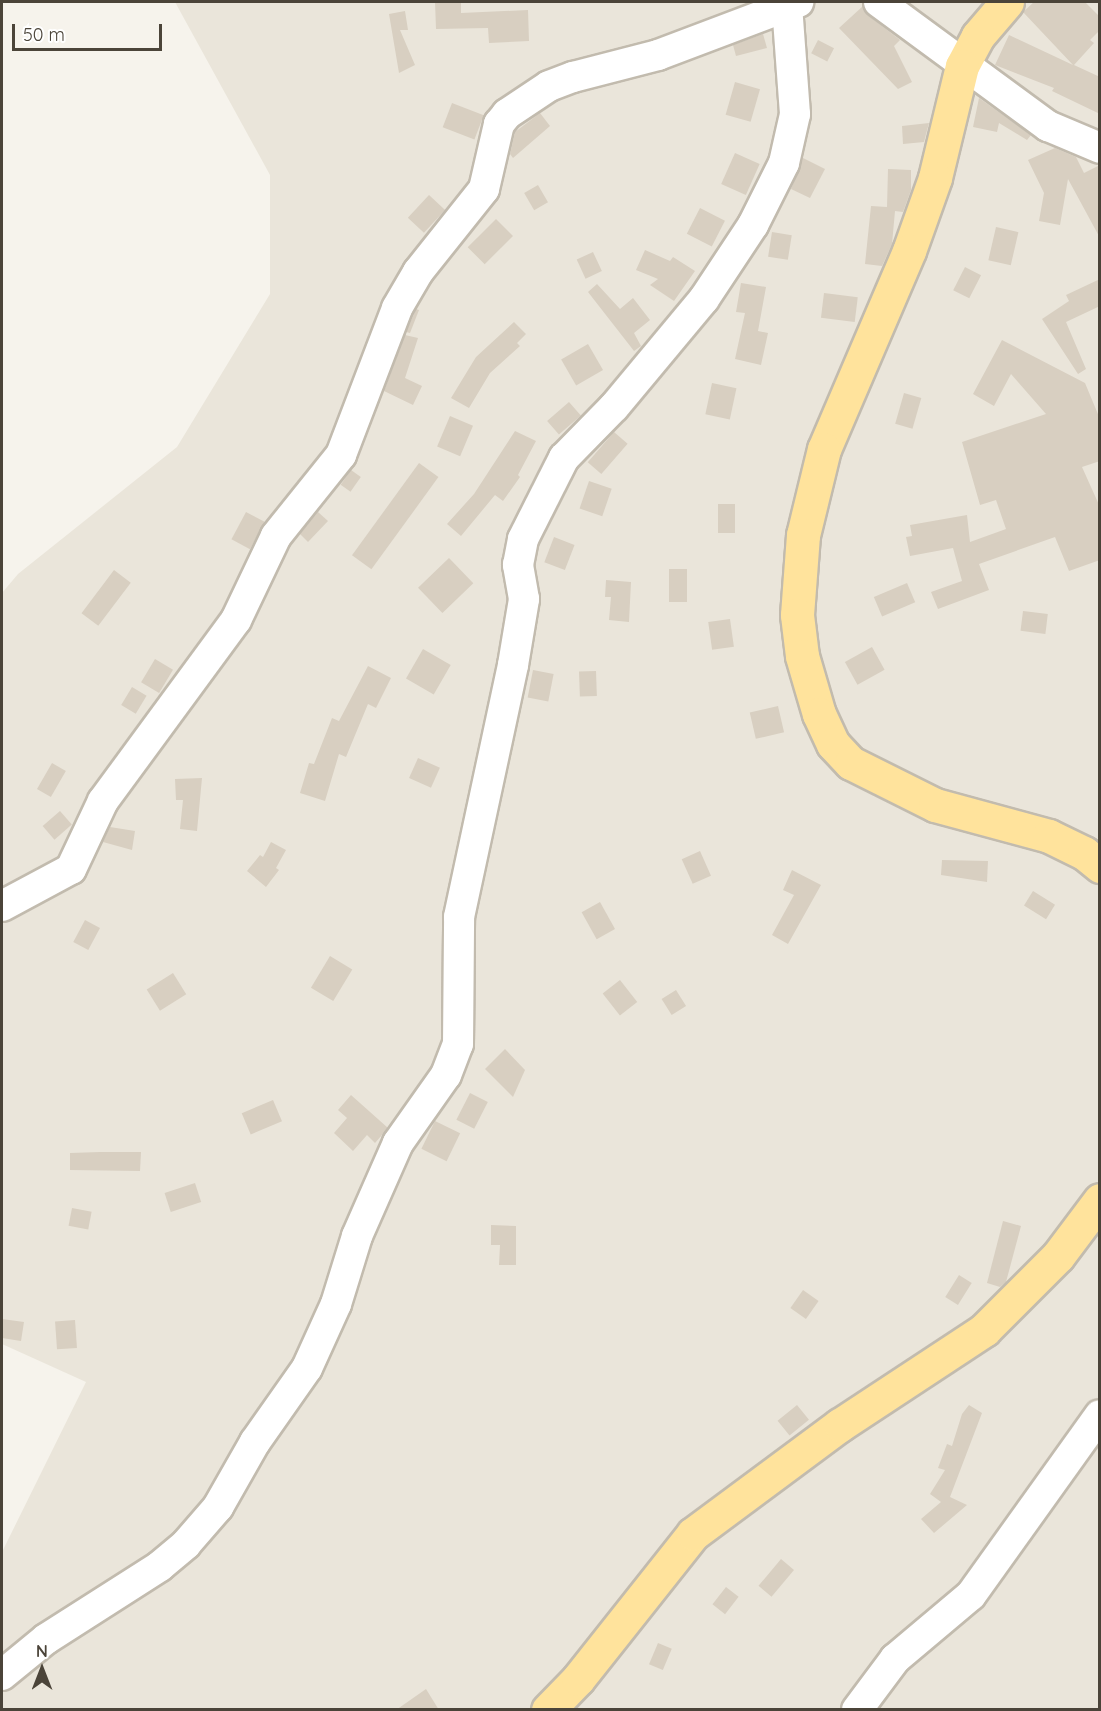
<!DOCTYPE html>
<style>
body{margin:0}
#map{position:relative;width:1101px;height:1711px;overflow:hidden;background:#f6f3ec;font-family:Quicksand,sans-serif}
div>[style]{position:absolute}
.residential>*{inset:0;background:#eae5da}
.building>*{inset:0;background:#d8cfc1;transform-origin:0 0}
.roads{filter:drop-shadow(2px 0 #c2bbae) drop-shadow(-2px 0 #c2bbae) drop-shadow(0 2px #c2bbae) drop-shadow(0 -2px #c2bbae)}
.minor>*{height:30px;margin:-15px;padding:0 15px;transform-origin:15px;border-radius:15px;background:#fff}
.major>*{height:33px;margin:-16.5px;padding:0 16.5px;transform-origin:16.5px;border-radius:16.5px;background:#ffe39c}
span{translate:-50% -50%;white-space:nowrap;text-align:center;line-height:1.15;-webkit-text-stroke:6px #fff;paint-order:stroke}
.frame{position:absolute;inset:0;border:3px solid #4b4439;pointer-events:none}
.north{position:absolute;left:12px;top:1639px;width:60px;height:60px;-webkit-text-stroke:4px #fff;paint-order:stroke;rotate:0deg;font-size:16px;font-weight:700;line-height:24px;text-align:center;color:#4b4439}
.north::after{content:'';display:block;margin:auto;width:21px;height:27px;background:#4b4439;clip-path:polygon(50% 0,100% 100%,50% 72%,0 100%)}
.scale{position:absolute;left:12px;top:24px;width:150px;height:27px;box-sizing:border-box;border:3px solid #4b4439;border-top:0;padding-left:8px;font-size:18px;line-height:21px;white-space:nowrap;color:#4b4439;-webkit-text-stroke:4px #fff;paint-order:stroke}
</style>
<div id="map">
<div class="residential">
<i style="clip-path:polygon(175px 2px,1099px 2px,1099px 1709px,2px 1709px,2px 1552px,86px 1382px,2px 1344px,2px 593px,18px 574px,177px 447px,270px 294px,270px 175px)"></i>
</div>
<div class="building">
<i style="clip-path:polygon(435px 2px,461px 2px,461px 13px,528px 10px,529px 41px,489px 43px,488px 28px,436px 29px)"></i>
<i style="clip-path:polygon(1034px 2px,1085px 2px,1100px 17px,1100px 30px,1090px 40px,1094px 43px,1074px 65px,1100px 77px,1100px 114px,1052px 91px,1054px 88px,995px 65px,1009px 35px,1073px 65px,1023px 12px)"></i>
<i style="clip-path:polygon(863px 6px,869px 16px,900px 40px,894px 46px,912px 82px,898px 89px,839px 28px)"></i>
<i style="clip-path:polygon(405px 11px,408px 30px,400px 30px,415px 65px,399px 73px,389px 14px)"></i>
<i style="clip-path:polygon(763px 34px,767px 48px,736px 56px,733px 45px)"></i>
<i style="left:818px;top:40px;width:18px;height:15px;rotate:27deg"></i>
<i style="left:735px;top:82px;width:26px;height:34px;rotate:16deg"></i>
<i style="clip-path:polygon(979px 98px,1031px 135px,1027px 140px,999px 123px,997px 132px,973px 127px)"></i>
<i style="left:452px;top:103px;width:34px;height:26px;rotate:21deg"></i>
<i style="clip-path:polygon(540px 113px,550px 126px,513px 158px,510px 154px,515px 132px)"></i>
<i style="clip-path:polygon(929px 123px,924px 142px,903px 144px,902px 126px)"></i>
<i style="clip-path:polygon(1055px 148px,1076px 157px,1084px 173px,1100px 165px,1100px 238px,1068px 179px,1060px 225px,1039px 221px,1044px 193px,1028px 160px)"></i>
<i style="left:735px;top:153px;width:27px;height:34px;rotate:24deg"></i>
<i style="clip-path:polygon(803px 158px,825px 169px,810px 198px,791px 189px)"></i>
<i style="clip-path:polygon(888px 169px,911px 170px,911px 190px,903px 212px,895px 211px,892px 244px,882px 266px,865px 264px,871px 206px,887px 207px)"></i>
<i style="left:538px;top:185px;width:20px;height:16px;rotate:60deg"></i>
<i style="left:429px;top:195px;width:22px;height:31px;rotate:43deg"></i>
<i style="left:700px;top:208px;width:28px;height:29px;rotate:27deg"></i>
<i style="left:496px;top:219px;width:24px;height:40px;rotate:45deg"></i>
<i style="left:996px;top:227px;width:23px;height:34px;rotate:13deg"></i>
<i style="left:772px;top:232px;width:20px;height:25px;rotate:9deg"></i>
<i style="clip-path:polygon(645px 250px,670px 261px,673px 257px,695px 271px,674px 301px,650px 285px,658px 279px,636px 270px)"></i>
<i style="left:593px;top:252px;width:21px;height:18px;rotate:65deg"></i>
<i style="left:965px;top:267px;width:18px;height:26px;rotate:27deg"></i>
<i style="clip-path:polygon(1100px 279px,1100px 306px,1066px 322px,1086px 369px,1078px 374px,1042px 319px,1069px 301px,1066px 295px)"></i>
<i style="clip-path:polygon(741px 283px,766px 287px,758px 331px,768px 333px,761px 365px,735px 359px,745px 313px,736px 312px)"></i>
<i style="clip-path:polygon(597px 284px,620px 309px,633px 298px,650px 320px,634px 333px,641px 346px,634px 351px,588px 292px)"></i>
<i style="left:824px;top:293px;width:34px;height:25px;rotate:7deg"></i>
<i style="clip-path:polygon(416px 309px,419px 310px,410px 333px,406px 332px)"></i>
<i style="clip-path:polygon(514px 322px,526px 334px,517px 343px,520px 346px,490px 373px,469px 408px,451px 398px,476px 357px)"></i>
<i style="clip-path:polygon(405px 335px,418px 338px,405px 378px,422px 386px,413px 405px,384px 391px)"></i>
<i style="clip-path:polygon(1002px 340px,1085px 383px,1100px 419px,1100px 461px,1082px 467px,1100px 507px,1100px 560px,1069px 571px,1055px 537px,979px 564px,989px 590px,938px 609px,931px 592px,962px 581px,953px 548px,910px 556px,906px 537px,912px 536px,910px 525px,967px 515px,970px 542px,1006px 529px,996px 500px,980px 505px,962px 442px,1046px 414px,1011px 374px,994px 406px,973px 394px)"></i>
<i style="left:588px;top:344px;width:30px;height:31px;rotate:60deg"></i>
<i style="left:712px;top:383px;width:25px;height:32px;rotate:12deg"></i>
<i style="left:904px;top:393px;width:18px;height:32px;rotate:16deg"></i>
<i style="left:569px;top:402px;width:18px;height:29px;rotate:49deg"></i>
<i style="left:450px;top:416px;width:25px;height:33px;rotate:23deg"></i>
<i style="clip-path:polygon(515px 431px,536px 441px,518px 475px,520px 477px,503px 501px,495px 495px,461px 536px,447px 524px,474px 494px)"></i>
<i style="left:614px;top:432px;width:18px;height:40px;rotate:41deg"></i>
<i style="left:419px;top:463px;width:24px;height:114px;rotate:36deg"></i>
<i style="left:351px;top:470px;width:12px;height:18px;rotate:35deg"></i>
<i style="left:589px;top:481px;width:24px;height:29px;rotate:19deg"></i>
<i style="left:718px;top:504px;width:17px;height:29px"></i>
<i style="left:246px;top:512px;width:21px;height:31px;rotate:28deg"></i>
<i style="clip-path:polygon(318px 512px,328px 521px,308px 542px,300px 534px)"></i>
<i style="left:554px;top:537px;width:22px;height:27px;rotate:21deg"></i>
<i style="left:449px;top:558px;width:35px;height:43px;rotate:46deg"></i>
<i style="left:669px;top:569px;width:18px;height:33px"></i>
<i style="left:114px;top:570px;width:21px;height:54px;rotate:37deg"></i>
<i style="clip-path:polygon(606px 580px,631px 582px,629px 622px,609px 620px,611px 597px,605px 597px)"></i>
<i style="left:907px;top:583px;width:21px;height:36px;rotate:67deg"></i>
<i style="left:1023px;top:611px;width:25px;height:20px;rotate:7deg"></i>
<i style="left:730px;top:619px;width:28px;height:22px;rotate:82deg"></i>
<i style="left:872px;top:647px;width:26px;height:31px;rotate:61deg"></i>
<i style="left:423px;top:649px;width:32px;height:34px;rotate:30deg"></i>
<i style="left:155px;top:659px;width:21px;height:27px;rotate:31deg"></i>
<i style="clip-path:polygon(368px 666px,391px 678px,376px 708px,368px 704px,346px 757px,339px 754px,325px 801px,300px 793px,309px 763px,314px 764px,332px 718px,339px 721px)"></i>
<i style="left:533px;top:670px;width:21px;height:28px;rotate:11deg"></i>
<i style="left:596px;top:671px;width:25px;height:17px;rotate:88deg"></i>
<i style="left:132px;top:687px;width:17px;height:21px;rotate:31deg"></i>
<i style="left:778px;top:706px;width:27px;height:29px;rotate:77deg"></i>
<i style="left:418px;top:758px;width:24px;height:22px;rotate:24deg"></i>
<i style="left:52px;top:763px;width:16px;height:30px;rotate:30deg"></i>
<i style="clip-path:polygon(202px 778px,197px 831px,180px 829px,183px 800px,176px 800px,175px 779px)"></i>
<i style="left:60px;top:811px;width:18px;height:23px;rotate:49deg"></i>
<i style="clip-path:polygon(110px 827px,135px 831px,132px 850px,103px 842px)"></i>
<i style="clip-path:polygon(271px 842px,286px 850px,276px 868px,279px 870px,266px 887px,247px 871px,260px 855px,263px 857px)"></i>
<i style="left:700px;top:851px;width:27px;height:20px;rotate:66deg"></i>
<i style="clip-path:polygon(942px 860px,988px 861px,987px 882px,941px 875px)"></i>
<i style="clip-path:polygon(792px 870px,821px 885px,788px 944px,772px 935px,794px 895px,783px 890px)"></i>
<i style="left:1033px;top:891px;width:26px;height:17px;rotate:32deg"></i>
<i style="left:600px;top:902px;width:31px;height:21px;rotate:61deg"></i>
<i style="left:85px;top:920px;width:17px;height:25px;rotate:28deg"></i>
<i style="left:330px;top:956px;width:26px;height:37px;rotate:31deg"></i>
<i style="left:173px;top:973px;width:25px;height:31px;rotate:58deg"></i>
<i style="left:620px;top:980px;width:28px;height:22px;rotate:52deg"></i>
<i style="left:676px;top:990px;width:19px;height:17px;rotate:58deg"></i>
<i style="clip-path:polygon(505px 1049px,525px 1070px,513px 1097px,485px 1069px)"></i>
<i style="left:470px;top:1093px;width:20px;height:30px;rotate:27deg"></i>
<i style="clip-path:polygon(351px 1095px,388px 1128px,375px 1143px,367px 1135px,353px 1151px,334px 1133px,347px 1118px,338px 1110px)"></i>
<i style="left:273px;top:1100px;width:23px;height:34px;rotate:67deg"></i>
<i style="left:435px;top:1121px;width:28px;height:31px;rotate:26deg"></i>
<i style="clip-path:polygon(100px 1152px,141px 1152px,140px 1171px,70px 1170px,70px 1153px)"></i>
<i style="left:195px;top:1183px;width:20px;height:32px;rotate:72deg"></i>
<i style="left:72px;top:1208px;width:20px;height:18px;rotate:11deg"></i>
<i style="clip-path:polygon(1003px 1221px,1021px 1226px,1006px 1282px,1000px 1287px,987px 1283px)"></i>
<i style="clip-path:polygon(491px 1225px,516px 1226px,516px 1265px,499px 1265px,500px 1245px,491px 1245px)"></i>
<i style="left:959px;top:1275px;width:15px;height:26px;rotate:32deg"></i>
<i style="left:803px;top:1290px;width:19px;height:22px;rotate:35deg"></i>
<i style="clip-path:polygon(2px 1319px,24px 1322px,21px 1341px,2px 1338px)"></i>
<i style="left:75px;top:1320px;width:28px;height:20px;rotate:86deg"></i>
<i style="left:797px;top:1405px;width:19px;height:25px;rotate:51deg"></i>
<i style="clip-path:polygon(969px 1405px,982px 1413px,950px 1497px,967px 1505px,934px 1533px,921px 1519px,941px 1502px,930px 1494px,945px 1470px,938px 1468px,947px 1444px,952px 1446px,962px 1414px)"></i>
<i style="left:781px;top:1559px;width:17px;height:35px;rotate:40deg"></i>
<i style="left:726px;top:1587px;width:16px;height:22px;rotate:38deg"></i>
<i style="left:658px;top:1643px;width:15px;height:23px;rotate:23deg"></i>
<i style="clip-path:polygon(426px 1689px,439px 1710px,396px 1710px)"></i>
</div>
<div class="roads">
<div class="minor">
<i style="left:879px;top:2px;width:210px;rotate:36.3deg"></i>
<i style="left:1048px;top:126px;width:56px;rotate:22.9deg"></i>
<i style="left:2px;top:906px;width:78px;rotate:-28.2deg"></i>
<i style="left:71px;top:869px;width:75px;rotate:-64.8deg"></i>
<i style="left:103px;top:801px;width:225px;rotate:-53.7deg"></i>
<i style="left:236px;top:620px;width:93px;rotate:-64.5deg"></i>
<i style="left:276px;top:536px;width:104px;rotate:-51.3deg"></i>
<i style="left:341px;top:455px;width:157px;rotate:-69.1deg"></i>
<i style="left:397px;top:308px;width:42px;rotate:-59.7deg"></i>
<i style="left:418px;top:272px;width:106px;rotate:-51.5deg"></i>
<i style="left:484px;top:189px;width:67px;rotate:-77deg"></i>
<i style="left:499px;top:124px;width:13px;rotate:-51deg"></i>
<i style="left:507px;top:114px;width:50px;rotate:-33.7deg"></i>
<i style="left:549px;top:86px;width:26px;rotate:-21deg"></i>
<i style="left:573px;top:77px;width:88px;rotate:-14.5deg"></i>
<i style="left:658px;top:55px;width:150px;rotate:-20.7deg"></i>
<i style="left:2px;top:1675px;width:57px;rotate:-39.3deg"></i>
<i style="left:46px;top:1639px;width:135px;rotate:-32.6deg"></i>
<i style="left:160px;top:1566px;width:34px;rotate:-40deg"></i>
<i style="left:186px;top:1544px;width:49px;rotate:-49.1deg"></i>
<i style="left:218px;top:1507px;width:75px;rotate:-60.4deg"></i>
<i style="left:255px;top:1442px;width:90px;rotate:-54.9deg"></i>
<i style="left:307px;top:1368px;width:70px;rotate:-65.6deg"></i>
<i style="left:336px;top:1304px;width:71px;rotate:-72.8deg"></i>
<i style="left:357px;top:1236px;width:102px;rotate:-66.2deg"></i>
<i style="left:398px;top:1143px;width:83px;rotate:-54.8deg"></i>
<i style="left:446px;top:1075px;width:33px;rotate:-69deg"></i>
<i style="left:458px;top:1044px;width:127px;rotate:-89.5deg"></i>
<i style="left:459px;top:917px;width:258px;rotate:-77.9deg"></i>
<i style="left:513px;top:665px;width:67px;rotate:-80.5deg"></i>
<i style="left:524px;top:599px;width:35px;rotate:-100deg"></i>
<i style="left:518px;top:565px;width:26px;rotate:-79deg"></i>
<i style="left:523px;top:539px;width:91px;rotate:-63.2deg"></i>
<i style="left:564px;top:458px;width:71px;rotate:-45.6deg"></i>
<i style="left:614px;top:407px;width:141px;rotate:-50.2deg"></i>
<i style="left:704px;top:299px;width:89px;rotate:-56.5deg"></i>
<i style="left:753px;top:225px;width:69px;rotate:-63.4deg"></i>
<i style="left:784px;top:163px;width:50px;rotate:-77.3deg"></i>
<i style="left:795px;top:114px;width:108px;rotate:-94.2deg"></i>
<i style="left:857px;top:1710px;width:64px;rotate:-53.3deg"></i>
<i style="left:895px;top:1659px;width:99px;rotate:-40.1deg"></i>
<i style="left:971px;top:1595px;width:221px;rotate:-54.4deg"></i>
</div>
<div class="major">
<i style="left:1007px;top:2px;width:45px;rotate:130.5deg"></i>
<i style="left:978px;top:36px;width:34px;rotate:118deg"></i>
<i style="left:962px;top:66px;width:115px;rotate:103.6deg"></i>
<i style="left:935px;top:178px;width:77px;rotate:109.6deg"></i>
<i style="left:909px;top:251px;width:215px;rotate:113.2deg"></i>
<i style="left:824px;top:449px;width:89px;rotate:103.7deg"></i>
<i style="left:803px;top:535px;width:80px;rotate:94.3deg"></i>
<i style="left:797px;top:615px;width:41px;rotate:83deg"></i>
<i style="left:802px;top:656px;width:60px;rotate:73.7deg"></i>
<i style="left:819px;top:714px;width:33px;rotate:65deg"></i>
<i style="left:833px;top:744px;width:26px;rotate:47deg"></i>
<i style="left:851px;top:763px;width:94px;rotate:26.6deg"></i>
<i style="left:935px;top:805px;width:118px;rotate:15.2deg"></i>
<i style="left:1049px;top:836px;width:39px;rotate:26deg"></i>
<i style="left:1084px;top:853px;width:21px;rotate:39deg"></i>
<i style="left:548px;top:1710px;width:43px;rotate:-45.9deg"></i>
<i style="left:578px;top:1679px;width:185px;rotate:-51.6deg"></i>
<i style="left:693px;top:1534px;width:183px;rotate:-36.6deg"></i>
<i style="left:840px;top:1425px;width:173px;rotate:-33.4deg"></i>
<i style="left:984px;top:1330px;width:105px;rotate:-45deg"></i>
<i style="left:1058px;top:1256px;width:70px;rotate:-53.1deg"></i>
</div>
</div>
<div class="frame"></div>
<div class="north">N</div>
<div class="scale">50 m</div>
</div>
